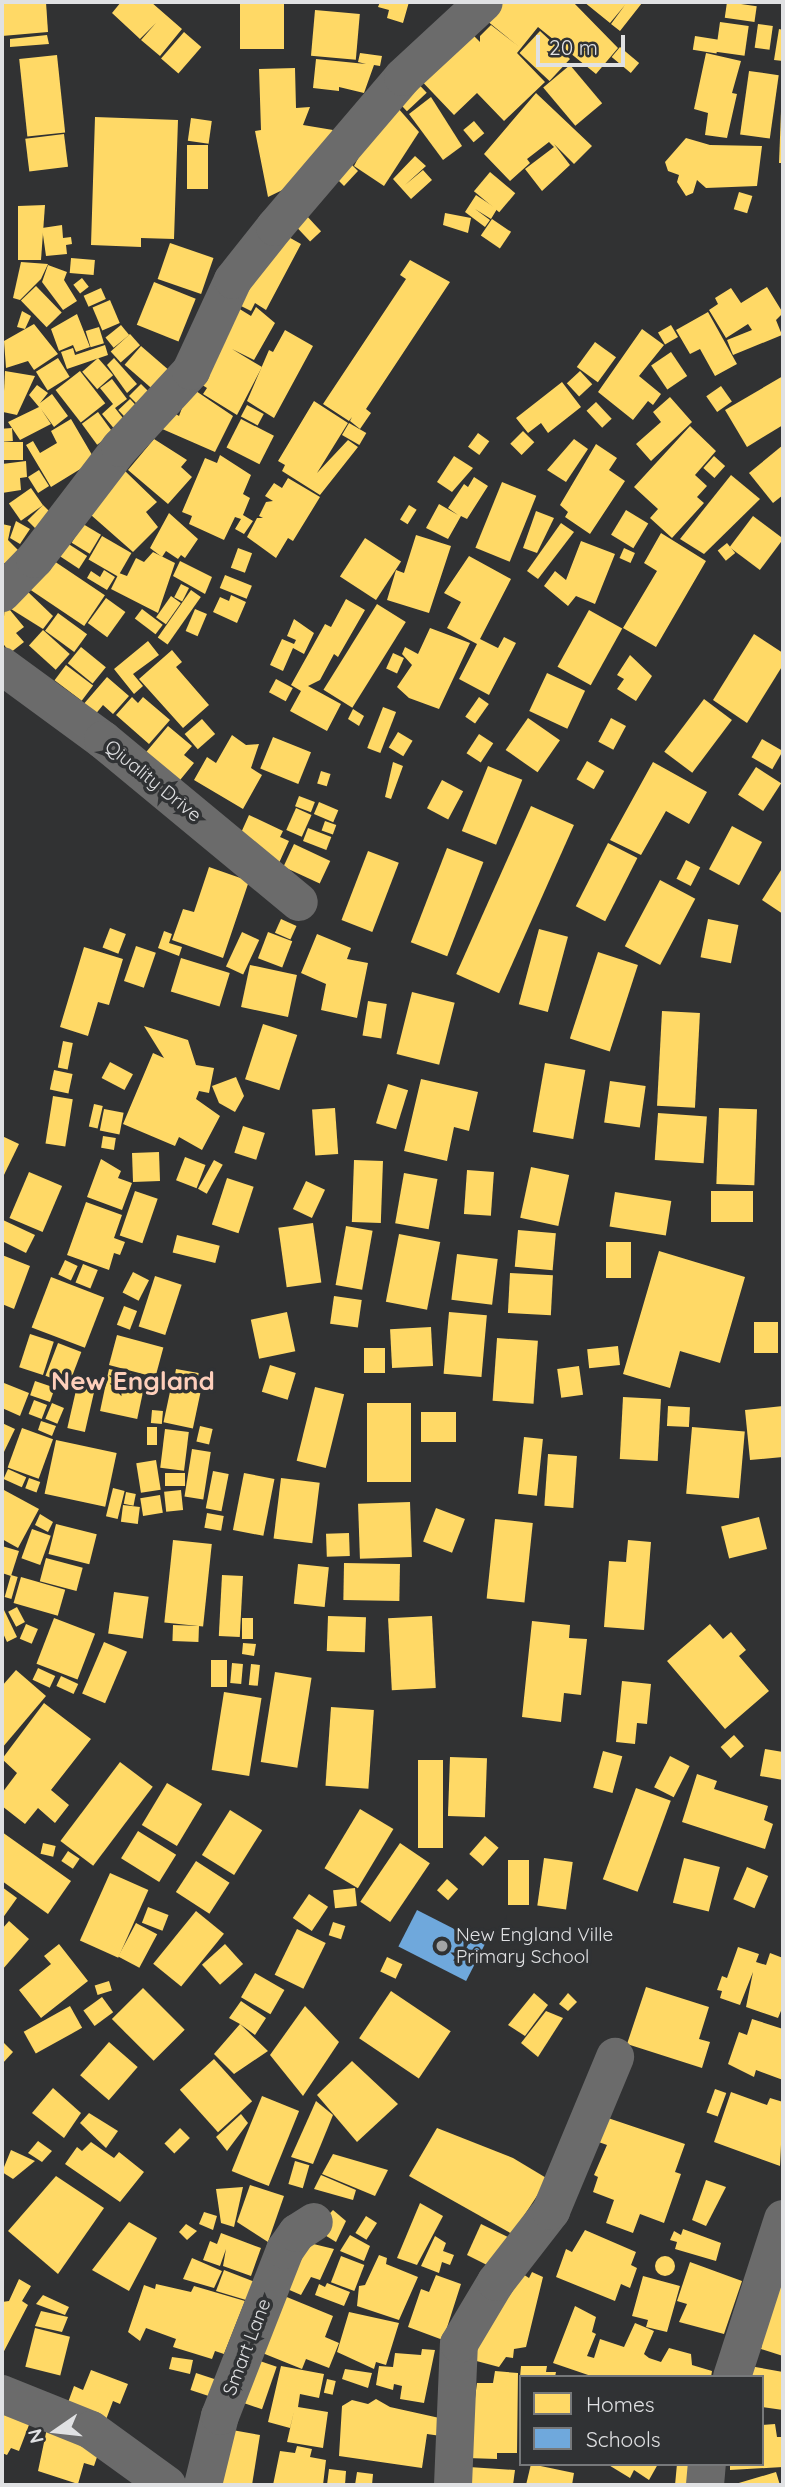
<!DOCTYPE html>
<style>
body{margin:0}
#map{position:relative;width:785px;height:2487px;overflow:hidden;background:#313233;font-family:Quicksand,sans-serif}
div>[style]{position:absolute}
.homes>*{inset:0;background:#ffd966;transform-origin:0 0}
.round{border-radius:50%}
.schools>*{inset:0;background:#6fa8dc;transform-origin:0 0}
.minor>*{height:38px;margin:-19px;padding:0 19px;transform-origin:19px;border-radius:19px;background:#6b6b6b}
.dots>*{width:19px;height:19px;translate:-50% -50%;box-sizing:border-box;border:4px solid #303234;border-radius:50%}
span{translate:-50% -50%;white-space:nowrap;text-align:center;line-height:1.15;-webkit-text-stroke:7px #303234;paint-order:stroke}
.street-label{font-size:19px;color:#e0e1e3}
.poi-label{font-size:19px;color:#e0e1e3}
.left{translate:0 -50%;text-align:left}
.district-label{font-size:26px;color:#fecfbb;font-weight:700}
.frame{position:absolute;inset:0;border:4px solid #e0e1e3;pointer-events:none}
.legend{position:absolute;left:519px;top:2375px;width:245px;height:91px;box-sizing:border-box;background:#303234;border:2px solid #76787a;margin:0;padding:9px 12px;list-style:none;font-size:21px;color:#e0e1e3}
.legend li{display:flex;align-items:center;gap:14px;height:35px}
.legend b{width:35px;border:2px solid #76787a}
.north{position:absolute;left:21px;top:2396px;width:70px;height:70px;-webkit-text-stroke:5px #303234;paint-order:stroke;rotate:256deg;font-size:19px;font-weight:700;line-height:28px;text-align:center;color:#e0e1e3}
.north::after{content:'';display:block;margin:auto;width:24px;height:32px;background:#e0e1e3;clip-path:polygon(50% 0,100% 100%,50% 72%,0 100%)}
.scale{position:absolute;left:536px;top:35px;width:89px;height:32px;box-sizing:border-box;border:4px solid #e0e1e3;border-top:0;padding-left:9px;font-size:21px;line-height:24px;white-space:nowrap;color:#e0e1e3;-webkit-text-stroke:5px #303234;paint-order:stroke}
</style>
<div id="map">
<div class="homes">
<i style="clip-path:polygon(2px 2px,46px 2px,48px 32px,2px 36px)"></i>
<i style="clip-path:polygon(121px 2px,151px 2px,182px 29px,160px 56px,141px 40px,156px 23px,140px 39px,112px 13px)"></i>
<i style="left:240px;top:2px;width:44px;height:47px"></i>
<i style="clip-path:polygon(380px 2px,409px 2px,403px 23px,387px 18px,389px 10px,378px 7px)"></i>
<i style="clip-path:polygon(487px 2px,573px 2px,618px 48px,596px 74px,538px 27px,517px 53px,545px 82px,504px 121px,477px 93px,454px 115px,413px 72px,463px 25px,480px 42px,480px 36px,491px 25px,518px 46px,481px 16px)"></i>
<i style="clip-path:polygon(584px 2px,640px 2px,642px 3px,620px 31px,611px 24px,625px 5px,610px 23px)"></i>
<i style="left:727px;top:2px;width:30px;height:16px;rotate:8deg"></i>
<i style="left:315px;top:10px;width:45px;height:46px;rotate:5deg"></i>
<i style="left:720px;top:22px;width:29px;height:30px;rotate:8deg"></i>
<i style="left:758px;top:24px;width:15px;height:24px;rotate:8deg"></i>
<i style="clip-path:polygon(779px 29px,783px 30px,783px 61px,774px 60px)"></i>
<i style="left:540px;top:31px;width:41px;height:30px;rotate:43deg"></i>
<i style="left:184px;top:32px;width:23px;height:35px;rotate:41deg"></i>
<i style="clip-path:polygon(47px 35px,49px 44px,10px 47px,10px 39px)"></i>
<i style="left:695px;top:36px;width:24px;height:14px;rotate:9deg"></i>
<i style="left:620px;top:47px;width:25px;height:13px;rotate:40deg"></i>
<i style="clip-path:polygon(360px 53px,382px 56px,380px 66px,374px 65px,364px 93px,339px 87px,339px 91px,313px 88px,316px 59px,366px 64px,358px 62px)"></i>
<i style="clip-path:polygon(706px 53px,741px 61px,732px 93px,737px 94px,727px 138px,705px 135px,708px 113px,694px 109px)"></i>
<i style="left:57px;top:55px;width:78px;height:38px;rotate:84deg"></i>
<i style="left:570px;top:65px;width:50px;height:35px;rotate:50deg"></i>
<i style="clip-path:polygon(295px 68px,296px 108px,310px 107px,303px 125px,333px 130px,299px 182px,268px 197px,255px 131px,261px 130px,259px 69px)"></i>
<i style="left:749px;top:71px;width:30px;height:64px;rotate:8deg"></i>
<i style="left:411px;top:76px;width:23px;height:27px;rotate:47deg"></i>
<i style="clip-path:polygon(536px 93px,592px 146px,574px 164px,554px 144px,570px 165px,542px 191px,525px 169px,554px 147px,549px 142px,527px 159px,530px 163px,510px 181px,484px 154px)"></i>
<i style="clip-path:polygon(431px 97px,462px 146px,443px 160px,409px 114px)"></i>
<i style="clip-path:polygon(390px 99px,419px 132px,384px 186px,354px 166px)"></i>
<i style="clip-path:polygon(781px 112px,783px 112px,783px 163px,779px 163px)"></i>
<i style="clip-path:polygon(95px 117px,178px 120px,174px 239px,141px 238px,141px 247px,91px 245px)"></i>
<i style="left:191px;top:118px;width:21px;height:23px;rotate:8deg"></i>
<i style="left:474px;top:121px;width:16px;height:14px;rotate:50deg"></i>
<i style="left:64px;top:134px;width:33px;height:39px;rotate:83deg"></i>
<i style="clip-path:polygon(686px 138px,710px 145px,762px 146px,757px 186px,706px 188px,697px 180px,693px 193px,686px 196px,677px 182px,679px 175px,668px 171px,665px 162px)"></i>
<i style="left:187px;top:145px;width:21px;height:44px"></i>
<i style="clip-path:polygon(415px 156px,426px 166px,405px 185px,423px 170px,432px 180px,411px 199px,393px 179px)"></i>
<i style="clip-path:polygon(350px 163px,358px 171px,344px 186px,329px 171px)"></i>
<i style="left:490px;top:172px;width:33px;height:25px;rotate:40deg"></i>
<i style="left:739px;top:192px;width:14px;height:18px;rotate:17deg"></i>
<i style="clip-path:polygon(476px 195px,497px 209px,491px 219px,475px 209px,490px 220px,485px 227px,465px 212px)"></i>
<i style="clip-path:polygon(45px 205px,41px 260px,18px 260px,18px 206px)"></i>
<i style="left:304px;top:213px;width:25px;height:15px;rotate:47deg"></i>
<i style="clip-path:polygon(445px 213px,471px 218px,468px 233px,443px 225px)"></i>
<i style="left:492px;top:219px;width:23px;height:20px;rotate:34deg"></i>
<i style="clip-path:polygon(62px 225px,63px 238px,71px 237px,72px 244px,66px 245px,67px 254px,46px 256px,42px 228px)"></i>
<i style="clip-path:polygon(276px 230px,301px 244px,266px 310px,255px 303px,251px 311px,235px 303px)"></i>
<i style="left:170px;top:243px;width:46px;height:38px;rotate:19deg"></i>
<i style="left:71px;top:258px;width:24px;height:15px;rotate:5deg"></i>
<i style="clip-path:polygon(410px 260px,450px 282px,366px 409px,371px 413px,360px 429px,350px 421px,352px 417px,349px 421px,323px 404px,406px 279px,400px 275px)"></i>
<i style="clip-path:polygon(21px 262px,48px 264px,41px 279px,20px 300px,13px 298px)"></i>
<i style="clip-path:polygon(48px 265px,67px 272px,64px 280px,77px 301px,63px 310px,42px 282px)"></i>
<i style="left:82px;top:278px;width:11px;height:11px;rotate:52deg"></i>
<i style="left:154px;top:282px;width:45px;height:46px;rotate:22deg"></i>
<i style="left:36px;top:286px;width:37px;height:21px;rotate:46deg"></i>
<i style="clip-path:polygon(767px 287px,783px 313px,776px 320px,782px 335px,733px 355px,727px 340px,752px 330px,748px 324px,726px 338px,709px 310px,718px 304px,715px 298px,731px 288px,741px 303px)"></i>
<i style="left:101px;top:288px;width:12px;height:19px;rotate:66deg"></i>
<i style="left:110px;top:300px;width:25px;height:19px;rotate:67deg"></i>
<i style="clip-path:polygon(256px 307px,275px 323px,254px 360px,232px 349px,262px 367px,237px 415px,203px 394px,207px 388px,196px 381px,238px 308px,251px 316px)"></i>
<i style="clip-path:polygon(22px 311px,31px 316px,25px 329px,17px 327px)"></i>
<i style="clip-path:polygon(708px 312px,737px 364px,715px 376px,700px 349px,690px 354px,676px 330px)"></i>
<i style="clip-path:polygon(77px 314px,90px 347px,76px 352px,73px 345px,59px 351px,51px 329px)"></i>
<i style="clip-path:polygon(34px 324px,58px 354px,34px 370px,28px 361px,6px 368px,4px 341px)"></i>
<i style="left:121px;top:325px;width:13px;height:20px;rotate:51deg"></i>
<i style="left:671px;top:325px;width:14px;height:15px;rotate:60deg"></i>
<i style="left:99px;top:327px;width:17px;height:14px;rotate:73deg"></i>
<i style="clip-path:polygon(642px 329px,664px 345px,639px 376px,661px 394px,653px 405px,648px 401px,633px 420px,598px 392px)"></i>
<i style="clip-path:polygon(285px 330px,313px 346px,274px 418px,247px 401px,269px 350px,273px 352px)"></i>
<i style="left:130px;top:334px;width:15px;height:26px;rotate:48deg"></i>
<i style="left:595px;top:342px;width:26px;height:31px;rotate:36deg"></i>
<i style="clip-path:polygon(105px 345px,108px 355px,67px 369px,61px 352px,73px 348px,75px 355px)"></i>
<i style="left:141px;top:346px;width:44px;height:25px;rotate:41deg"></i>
<i style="left:671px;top:352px;width:29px;height:24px;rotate:56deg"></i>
<i style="left:58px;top:358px;width:22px;height:26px;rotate:58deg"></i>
<i style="left:98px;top:358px;width:23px;height:21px;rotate:49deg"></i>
<i style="clip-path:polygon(114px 358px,137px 384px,127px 393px,107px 365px)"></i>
<i style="clip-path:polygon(5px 371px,35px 376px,17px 415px,3px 412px)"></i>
<i style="left:80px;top:371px;width:41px;height:31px;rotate:52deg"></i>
<i style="left:580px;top:371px;width:18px;height:18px;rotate:47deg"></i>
<i style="clip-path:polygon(783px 376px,783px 425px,747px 447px,725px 410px)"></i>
<i style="clip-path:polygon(112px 379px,127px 399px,115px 408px,126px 422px,116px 431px,102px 414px,113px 404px,100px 388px)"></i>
<i style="clip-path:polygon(562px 382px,581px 407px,548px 433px,541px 423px,528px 433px,516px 418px)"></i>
<i style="left:141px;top:384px;width:23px;height:17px;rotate:45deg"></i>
<i style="clip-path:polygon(37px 385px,48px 393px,40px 403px,52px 394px,68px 416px,54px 427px,41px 409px,51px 424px,20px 440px,8px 422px,39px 407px,29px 395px)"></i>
<i style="left:721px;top:386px;width:19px;height:18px;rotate:55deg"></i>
<i style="clip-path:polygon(190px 387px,233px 416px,215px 452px,160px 428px,171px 411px,179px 416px)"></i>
<i style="clip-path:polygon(670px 397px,692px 422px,651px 461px,636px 444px,661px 422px,653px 412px)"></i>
<i style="left:130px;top:399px;width:21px;height:16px;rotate:47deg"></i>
<i style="clip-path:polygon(314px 401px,348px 423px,317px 473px,348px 440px,358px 447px,320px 495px,282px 471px,285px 465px,278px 461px)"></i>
<i style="left:596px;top:402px;width:23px;height:13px;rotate:47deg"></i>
<i style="left:247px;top:405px;width:19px;height:13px;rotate:28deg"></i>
<i style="left:98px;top:412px;width:26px;height:20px;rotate:54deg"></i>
<i style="clip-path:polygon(71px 419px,95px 460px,51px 487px,26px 445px,33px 441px,40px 453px,57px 443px,51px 431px)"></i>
<i style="left:241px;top:419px;width:37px;height:32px;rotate:27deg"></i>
<i style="left:349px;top:423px;width:20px;height:14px;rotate:30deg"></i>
<i style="clip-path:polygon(690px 426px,716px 451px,695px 475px,707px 486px,697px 497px,704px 503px,672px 538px,650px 518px,658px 509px,634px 487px)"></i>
<i style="left:12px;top:428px;width:13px;height:10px;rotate:86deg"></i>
<i style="left:523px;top:431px;width:16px;height:18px;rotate:45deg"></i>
<i style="left:478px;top:433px;width:14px;height:17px;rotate:36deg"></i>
<i style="clip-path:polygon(154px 439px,187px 460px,181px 467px,192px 477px,168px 504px,128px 470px)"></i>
<i style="clip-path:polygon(574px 439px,588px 449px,566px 482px,547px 470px)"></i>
<i style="left:23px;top:442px;width:18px;height:21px;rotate:90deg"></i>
<i style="clip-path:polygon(596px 444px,617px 458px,609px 470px,625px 481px,590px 534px,565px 517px,568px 512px,560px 505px)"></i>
<i style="clip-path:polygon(783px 445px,783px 495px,773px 503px,749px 473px)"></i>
<i style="clip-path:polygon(220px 455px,251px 475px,243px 494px,250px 498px,243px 515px,253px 521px,244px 534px,235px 529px,241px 519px,235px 517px,224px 540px,189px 524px,192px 516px,182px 512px,205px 458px,217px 463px)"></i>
<i style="clip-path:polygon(454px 456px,473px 468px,452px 492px,437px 482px)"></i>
<i style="left:714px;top:456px;width:15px;height:16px;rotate:42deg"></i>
<i style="clip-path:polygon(26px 461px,27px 477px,20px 478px,21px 490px,2px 493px,2px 464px)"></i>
<i style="left:39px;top:470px;width:19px;height:13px;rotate:58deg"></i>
<i style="clip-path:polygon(125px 471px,157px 502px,146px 512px,158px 527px,133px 552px,91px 515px)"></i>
<i style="clip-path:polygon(731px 475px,760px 499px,704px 554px,680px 539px)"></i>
<i style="clip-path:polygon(474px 477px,488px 486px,467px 519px,461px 516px,448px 539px,426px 528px,439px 504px,458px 515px,448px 508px,464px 484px,468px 487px)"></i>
<i style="clip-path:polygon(288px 478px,320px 497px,293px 541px,288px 538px,276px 558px,247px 537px,257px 518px,263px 518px,259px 516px,266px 502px,273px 501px,265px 496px,274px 483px,282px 488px)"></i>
<i style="left:502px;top:482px;width:37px;height:71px;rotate:22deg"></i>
<i style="left:31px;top:488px;width:21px;height:27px;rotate:55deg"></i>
<i style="left:43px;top:505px;width:18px;height:22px;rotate:45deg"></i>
<i style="left:409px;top:505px;width:9px;height:17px;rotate:32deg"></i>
<i style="left:626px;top:510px;width:26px;height:29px;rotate:31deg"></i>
<i style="clip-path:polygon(536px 511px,554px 518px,537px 553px,523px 548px)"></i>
<i style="clip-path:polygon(169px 513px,198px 539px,185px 558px,181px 555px,178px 559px,166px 551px,162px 557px,150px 548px)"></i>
<i style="left:753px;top:516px;width:38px;height:39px;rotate:37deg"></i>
<i style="clip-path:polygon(16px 521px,30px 529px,20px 544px,10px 538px)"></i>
<i style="clip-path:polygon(561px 523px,574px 532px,538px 579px,527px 571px)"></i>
<i style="clip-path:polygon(2px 524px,11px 526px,8px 540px,21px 553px,14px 568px,2px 562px)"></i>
<i style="left:83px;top:524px;width:21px;height:22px;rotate:31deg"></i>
<i style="clip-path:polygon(661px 533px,706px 561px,656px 647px,623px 628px,657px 571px,644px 563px)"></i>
<i style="clip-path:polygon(416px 535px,451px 546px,429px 613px,387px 600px,396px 570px,404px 573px)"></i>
<i style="left:102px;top:536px;width:34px;height:27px;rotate:30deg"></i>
<i style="left:365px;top:538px;width:43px;height:46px;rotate:33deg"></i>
<i style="clip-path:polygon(581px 541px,615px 554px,595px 604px,576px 596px,568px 606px,544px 586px,555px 571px,566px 580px)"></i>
<i style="left:67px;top:543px;width:24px;height:15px;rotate:33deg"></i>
<i style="left:727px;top:543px;width:13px;height:12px;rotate:51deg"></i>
<i style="left:238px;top:548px;width:15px;height:21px;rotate:20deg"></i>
<i style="left:624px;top:548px;width:12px;height:11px;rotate:24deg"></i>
<i style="clip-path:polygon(153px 552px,175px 563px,158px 613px,111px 589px,119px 573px,127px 576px,136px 558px,144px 562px)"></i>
<i style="clip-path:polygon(469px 556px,511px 579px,480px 639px,498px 648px,504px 637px,516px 643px,489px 695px,459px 679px,477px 644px,447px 628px,461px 602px,444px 593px)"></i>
<i style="left:51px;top:559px;width:65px;height:37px;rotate:34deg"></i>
<i style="clip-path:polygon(180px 561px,212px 577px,205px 594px,173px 576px)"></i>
<i style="clip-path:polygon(104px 570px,115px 577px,107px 590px,87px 578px,91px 571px,100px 577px)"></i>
<i style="left:225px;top:575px;width:29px;height:14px;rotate:22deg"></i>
<i style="left:181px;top:584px;width:9px;height:15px;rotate:27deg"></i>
<i style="clip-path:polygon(26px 590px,53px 616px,43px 629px,11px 609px)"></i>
<i style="left:191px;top:590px;width:12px;height:58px;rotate:35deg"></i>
<i style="clip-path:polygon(231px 595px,246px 602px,237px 623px,213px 612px,220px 597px,229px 601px)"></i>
<i style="left:171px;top:596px;width:12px;height:26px;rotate:35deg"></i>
<i style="left:106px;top:598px;width:24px;height:31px;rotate:36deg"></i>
<i style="clip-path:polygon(346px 599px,365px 610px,338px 657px,334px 654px,320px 680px,308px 686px,341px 704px,327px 731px,290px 711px,301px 691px,291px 685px,325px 624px,331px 627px)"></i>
<i style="clip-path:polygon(5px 604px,24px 627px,16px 633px,24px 642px,10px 653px,2px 642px)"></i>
<i style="left:377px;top:604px;width:34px;height:101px;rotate:32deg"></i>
<i style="left:142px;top:609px;width:26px;height:12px;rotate:37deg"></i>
<i style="left:195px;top:609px;width:13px;height:24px;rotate:23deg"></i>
<i style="left:589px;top:610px;width:38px;height:65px;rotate:29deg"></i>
<i style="left:58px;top:613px;width:36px;height:22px;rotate:36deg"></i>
<i style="clip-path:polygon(294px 619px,314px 633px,304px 654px,293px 648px,283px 671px,270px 665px,282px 639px,294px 644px,296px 640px,287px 636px)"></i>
<i style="clip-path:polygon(430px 628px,470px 643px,439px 709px,409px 698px,397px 687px,412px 665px,402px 654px,405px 647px,418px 654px)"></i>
<i style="left:43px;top:630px;width:36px;height:21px;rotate:42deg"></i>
<i style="clip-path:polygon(754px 634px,783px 653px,783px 665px,747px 723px,713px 700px)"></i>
<i style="clip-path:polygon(148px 641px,159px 655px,133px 674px,143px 686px,134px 694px,114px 669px)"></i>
<i style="left:81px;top:647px;width:32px;height:21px;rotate:39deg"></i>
<i style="clip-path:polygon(172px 650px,182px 662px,176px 667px,209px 705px,183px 728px,139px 679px)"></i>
<i style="left:393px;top:653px;width:12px;height:17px;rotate:24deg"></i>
<i style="clip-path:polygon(630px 655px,652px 676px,636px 701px,617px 689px,624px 679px,617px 675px)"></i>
<i style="left:66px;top:665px;width:34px;height:19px;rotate:37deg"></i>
<i style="left:547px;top:673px;width:42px;height:42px;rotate:25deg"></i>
<i style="clip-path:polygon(107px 677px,129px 696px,113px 714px,103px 705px,94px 716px,82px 706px)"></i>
<i style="left:276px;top:679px;width:19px;height:15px;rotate:28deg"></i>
<i style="clip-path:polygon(132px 697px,138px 703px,143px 697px,170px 720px,149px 744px,116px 715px)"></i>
<i style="left:479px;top:697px;width:12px;height:24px;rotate:35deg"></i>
<i style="left:704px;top:699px;width:35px;height:66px;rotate:37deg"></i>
<i style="left:383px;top:707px;width:14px;height:44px;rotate:21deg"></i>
<i style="clip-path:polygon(353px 709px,364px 716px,359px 726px,348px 719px)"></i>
<i style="left:528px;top:718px;width:39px;height:39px;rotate:35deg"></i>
<i style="left:611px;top:718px;width:17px;height:27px;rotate:28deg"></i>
<i style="left:202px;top:719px;width:20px;height:23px;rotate:49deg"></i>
<i style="clip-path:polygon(168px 726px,192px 746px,184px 755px,194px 763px,176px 785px,142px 757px)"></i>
<i style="left:398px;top:732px;width:17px;height:18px;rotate:31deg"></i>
<i style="left:479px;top:734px;width:17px;height:23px;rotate:33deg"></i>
<i style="clip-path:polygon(232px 735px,246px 745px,259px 744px,251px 768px,262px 775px,243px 809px,194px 780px,207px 757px,216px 763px)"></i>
<i style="left:273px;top:737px;width:41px;height:34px;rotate:22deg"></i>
<i style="left:762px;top:739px;width:24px;height:21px;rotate:30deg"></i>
<i style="left:587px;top:761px;width:20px;height:21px;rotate:30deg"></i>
<i style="clip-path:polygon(393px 762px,403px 766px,391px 799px,385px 797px)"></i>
<i style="clip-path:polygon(653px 762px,707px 792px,689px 824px,666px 811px,641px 855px,610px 840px)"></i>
<i style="left:488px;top:766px;width:37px;height:70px;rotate:22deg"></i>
<i style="left:756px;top:767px;width:30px;height:33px;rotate:33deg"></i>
<i style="left:321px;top:771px;width:10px;height:13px;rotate:17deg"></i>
<i style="left:442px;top:780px;width:24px;height:32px;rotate:28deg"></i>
<i style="left:299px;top:796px;width:17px;height:11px;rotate:21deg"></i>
<i style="left:319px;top:802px;width:21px;height:13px;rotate:23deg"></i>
<i style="left:531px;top:806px;width:47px;height:184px;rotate:24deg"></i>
<i style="left:296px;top:808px;width:17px;height:24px;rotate:24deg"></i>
<i style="clip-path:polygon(249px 815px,283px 831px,280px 837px,289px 841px,279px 863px,236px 844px)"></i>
<i style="left:325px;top:821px;width:12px;height:10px;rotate:20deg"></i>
<i style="left:732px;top:826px;width:34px;height:49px;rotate:28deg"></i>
<i style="left:308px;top:828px;width:25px;height:14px;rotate:21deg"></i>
<i style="left:608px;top:843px;width:33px;height:71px;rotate:27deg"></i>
<i style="left:294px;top:844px;width:40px;height:25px;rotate:25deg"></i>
<i style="left:447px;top:848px;width:39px;height:101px;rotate:21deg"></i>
<i style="left:368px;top:851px;width:33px;height:74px;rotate:21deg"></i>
<i style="left:686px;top:860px;width:16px;height:21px;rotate:27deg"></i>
<i style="clip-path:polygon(209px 867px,249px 881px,223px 958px,172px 940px,183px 909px,194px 912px)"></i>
<i style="clip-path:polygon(783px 867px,783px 914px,762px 900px)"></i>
<i style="left:660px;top:880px;width:40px;height:75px;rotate:28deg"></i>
<i style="left:281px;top:919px;width:17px;height:15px;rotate:24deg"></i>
<i style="left:708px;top:919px;width:31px;height:39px;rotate:11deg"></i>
<i style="left:110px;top:928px;width:17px;height:21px;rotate:21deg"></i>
<i style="left:539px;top:929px;width:30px;height:78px;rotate:15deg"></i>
<i style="clip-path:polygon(164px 931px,172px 934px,169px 943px,182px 947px,179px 956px,158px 948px)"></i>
<i style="left:242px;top:932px;width:19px;height:38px;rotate:25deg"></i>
<i style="left:268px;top:932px;width:26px;height:28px;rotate:21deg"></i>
<i style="clip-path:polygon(317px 934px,351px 948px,347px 959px,368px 963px,357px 1018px,321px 1010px,326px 984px,301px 973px)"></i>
<i style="left:136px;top:946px;width:21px;height:37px;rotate:19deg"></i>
<i style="clip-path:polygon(84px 947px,123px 959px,109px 1005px,98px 1002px,88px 1036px,60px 1027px)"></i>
<i style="left:598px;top:952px;width:42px;height:91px;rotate:18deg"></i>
<i style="left:181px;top:958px;width:51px;height:35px;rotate:17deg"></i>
<i style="left:250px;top:965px;width:48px;height:43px;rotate:12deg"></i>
<i style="left:412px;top:992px;width:44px;height:64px;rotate:14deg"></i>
<i style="left:368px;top:1001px;width:19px;height:35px;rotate:9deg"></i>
<i style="left:662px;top:1011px;width:38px;height:95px;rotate:3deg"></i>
<i style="left:263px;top:1024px;width:36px;height:58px;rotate:18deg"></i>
<i style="clip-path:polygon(144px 1026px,188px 1040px,196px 1065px,214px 1068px,209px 1093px,199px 1091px,196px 1099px,220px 1116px,202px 1150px,179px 1137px,175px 1146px,123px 1124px,153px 1053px,164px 1058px)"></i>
<i style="left:63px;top:1041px;width:10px;height:27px;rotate:11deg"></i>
<i style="left:110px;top:1062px;width:26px;height:18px;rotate:28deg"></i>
<i style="left:545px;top:1063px;width:41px;height:70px;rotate:10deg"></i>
<i style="left:54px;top:1070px;width:19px;height:20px;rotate:12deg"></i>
<i style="clip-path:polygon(236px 1077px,244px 1096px,235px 1112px,219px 1103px,212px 1086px)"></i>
<i style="clip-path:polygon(421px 1079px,478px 1092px,469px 1131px,454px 1127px,447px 1161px,404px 1151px)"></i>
<i style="left:610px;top:1081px;width:36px;height:42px;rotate:8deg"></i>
<i style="left:388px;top:1084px;width:21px;height:41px;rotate:17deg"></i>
<i style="left:53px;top:1096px;width:20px;height:48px;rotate:9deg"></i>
<i style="left:94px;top:1104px;width:9px;height:23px;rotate:13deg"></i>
<i style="left:335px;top:1108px;width:46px;height:23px;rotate:86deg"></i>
<i style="left:719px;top:1108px;width:38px;height:76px;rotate:2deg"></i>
<i style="left:104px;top:1109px;width:20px;height:22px;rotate:11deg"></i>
<i style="left:658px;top:1113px;width:49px;height:47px;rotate:4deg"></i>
<i style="left:243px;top:1126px;width:23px;height:28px;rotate:18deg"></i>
<i style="clip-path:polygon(2px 1136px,19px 1144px,2px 1179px)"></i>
<i style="left:103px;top:1136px;width:13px;height:12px;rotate:9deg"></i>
<i style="left:159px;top:1152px;width:29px;height:27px;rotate:88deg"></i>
<i style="left:185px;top:1157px;width:22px;height:25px;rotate:21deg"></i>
<i style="clip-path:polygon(101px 1159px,121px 1171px,118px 1178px,132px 1183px,122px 1210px,87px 1197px)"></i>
<i style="left:214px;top:1160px;width:10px;height:33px;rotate:29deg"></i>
<i style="left:354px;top:1160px;width:29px;height:62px;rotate:2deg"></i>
<i style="left:531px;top:1167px;width:39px;height:52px;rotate:12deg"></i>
<i style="left:467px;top:1170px;width:27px;height:44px;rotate:4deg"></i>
<i style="left:29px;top:1172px;width:36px;height:50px;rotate:23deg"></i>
<i style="left:404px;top:1173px;width:34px;height:51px;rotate:10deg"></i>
<i style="left:227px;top:1178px;width:28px;height:49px;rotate:18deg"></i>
<i style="left:306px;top:1181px;width:21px;height:31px;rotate:25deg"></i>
<i style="left:135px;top:1191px;width:24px;height:47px;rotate:19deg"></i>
<i style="left:711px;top:1191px;width:42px;height:31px"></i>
<i style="left:615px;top:1192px;width:57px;height:35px;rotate:9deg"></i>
<i style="clip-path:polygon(86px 1202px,122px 1215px,114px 1238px,125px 1242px,120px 1255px,114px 1253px,109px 1270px,67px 1255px)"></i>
<i style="clip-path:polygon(3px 1220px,35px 1235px,26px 1253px,2px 1241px)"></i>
<i style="left:313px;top:1223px;width:60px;height:35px;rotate:82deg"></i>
<i style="left:346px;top:1226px;width:27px;height:60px;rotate:10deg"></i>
<i style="left:518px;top:1230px;width:38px;height:37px;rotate:5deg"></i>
<i style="left:399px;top:1234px;width:42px;height:69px;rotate:11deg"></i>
<i style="left:177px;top:1235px;width:44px;height:18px;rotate:14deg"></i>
<i style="left:606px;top:1242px;width:25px;height:36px"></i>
<i style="clip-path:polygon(659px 1251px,745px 1277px,720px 1363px,680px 1351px,670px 1388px,623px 1374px)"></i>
<i style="left:457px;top:1254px;width:41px;height:46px;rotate:7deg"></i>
<i style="clip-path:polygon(2px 1255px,30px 1266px,14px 1309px,2px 1304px)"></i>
<i style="left:65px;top:1260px;width:14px;height:16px;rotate:25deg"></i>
<i style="left:83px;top:1264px;width:16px;height:20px;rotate:22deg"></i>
<i style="left:133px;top:1272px;width:18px;height:23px;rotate:27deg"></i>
<i style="left:510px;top:1273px;width:43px;height:40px;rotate:3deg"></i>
<i style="left:155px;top:1276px;width:28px;height:53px;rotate:18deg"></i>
<i style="left:51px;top:1277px;width:57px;height:54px;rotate:21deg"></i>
<i style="left:334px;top:1296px;width:28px;height:28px;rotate:8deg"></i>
<i style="left:124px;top:1306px;width:14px;height:20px;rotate:21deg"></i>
<i style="left:287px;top:1312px;width:40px;height:37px;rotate:78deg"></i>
<i style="left:449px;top:1312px;width:38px;height:62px;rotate:5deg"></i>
<i style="left:754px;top:1322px;width:24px;height:31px"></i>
<i style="left:431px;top:1327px;width:39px;height:41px;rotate:87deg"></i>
<i style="left:30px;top:1334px;width:25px;height:35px;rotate:18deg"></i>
<i style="left:117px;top:1335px;width:48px;height:31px;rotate:15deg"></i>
<i style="left:497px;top:1338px;width:41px;height:63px;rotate:4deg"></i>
<i style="left:58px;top:1343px;width:25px;height:35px;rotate:21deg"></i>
<i style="left:618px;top:1346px;width:19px;height:31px;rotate:84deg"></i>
<i style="left:364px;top:1348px;width:21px;height:25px"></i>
<i style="left:270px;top:1365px;width:27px;height:28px;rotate:17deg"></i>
<i style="left:579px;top:1366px;width:29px;height:22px;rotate:82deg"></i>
<i style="left:109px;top:1369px;width:38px;height:43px;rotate:12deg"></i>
<i style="left:176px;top:1369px;width:23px;height:13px;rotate:10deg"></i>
<i style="left:35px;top:1381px;width:21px;height:15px;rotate:19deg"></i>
<i style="clip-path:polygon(4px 1383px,29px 1393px,20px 1416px,2px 1408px)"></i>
<i style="left:77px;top:1386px;width:18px;height:43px;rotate:13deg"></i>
<i style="left:171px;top:1387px;width:30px;height:36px;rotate:12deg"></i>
<i style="left:315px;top:1387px;width:30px;height:76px;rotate:14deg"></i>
<i style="left:623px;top:1397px;width:38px;height:62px;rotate:3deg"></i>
<i style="left:34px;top:1400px;width:14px;height:15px;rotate:21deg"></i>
<i style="left:52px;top:1403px;width:13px;height:17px;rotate:23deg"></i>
<i style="left:367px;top:1403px;width:44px;height:79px"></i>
<i style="left:668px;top:1406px;width:22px;height:20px;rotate:3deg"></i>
<i style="clip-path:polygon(783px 1406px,783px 1457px,750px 1460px,745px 1410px)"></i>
<i style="left:152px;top:1410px;width:11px;height:13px;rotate:5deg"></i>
<i style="left:421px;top:1412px;width:35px;height:30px"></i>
<i style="clip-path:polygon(41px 1421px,56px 1426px,52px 1436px,38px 1430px)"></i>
<i style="clip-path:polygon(2px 1423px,15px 1429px,2px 1456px)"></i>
<i style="left:200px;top:1426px;width:13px;height:16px;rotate:13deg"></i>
<i style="left:147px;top:1427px;width:10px;height:18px"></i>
<i style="left:692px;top:1427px;width:53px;height:67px;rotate:5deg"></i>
<i style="left:22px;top:1428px;width:33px;height:42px;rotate:20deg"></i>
<i style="left:165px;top:1429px;width:24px;height:39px;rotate:7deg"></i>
<i style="left:524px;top:1437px;width:19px;height:57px;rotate:6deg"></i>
<i style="left:56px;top:1440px;width:62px;height:55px;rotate:12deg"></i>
<i style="left:192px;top:1449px;width:19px;height:48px;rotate:9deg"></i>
<i style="left:548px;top:1454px;width:29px;height:52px;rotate:4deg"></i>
<i style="left:156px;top:1460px;width:30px;height:20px;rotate:81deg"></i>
<i style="left:8px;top:1469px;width:20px;height:11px;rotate:24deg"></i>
<i style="left:213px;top:1471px;width:16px;height:38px;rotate:11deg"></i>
<i style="left:165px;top:1473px;width:20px;height:13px"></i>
<i style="left:244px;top:1473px;width:31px;height:58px;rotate:11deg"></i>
<i style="left:29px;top:1478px;width:12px;height:11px;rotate:20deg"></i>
<i style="left:281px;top:1478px;width:39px;height:61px;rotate:7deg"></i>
<i style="left:113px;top:1488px;width:12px;height:29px;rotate:14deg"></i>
<i style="clip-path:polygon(4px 1490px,39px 1509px,18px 1548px,2px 1539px)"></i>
<i style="left:181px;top:1490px;width:20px;height:17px;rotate:84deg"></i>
<i style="left:126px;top:1492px;width:10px;height:12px;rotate:11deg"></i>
<i style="left:160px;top:1495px;width:18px;height:20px;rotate:81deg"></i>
<i style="left:410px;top:1502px;width:55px;height:52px;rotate:88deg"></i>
<i style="left:123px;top:1505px;width:17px;height:17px;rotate:7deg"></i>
<i style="left:436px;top:1508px;width:31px;height:36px;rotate:21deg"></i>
<i style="left:207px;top:1513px;width:17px;height:15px;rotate:10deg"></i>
<i style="clip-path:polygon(40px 1514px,53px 1522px,48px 1532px,35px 1525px)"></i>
<i style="left:759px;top:1517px;width:33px;height:39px;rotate:76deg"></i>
<i style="left:495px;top:1519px;width:38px;height:80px;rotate:6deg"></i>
<i style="left:56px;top:1524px;width:42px;height:31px;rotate:14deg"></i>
<i style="left:32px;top:1529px;width:20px;height:31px;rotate:20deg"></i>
<i style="left:349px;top:1533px;width:23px;height:23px;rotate:88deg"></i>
<i style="left:173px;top:1540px;width:39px;height:83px;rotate:6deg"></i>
<i style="clip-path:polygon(628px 1540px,651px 1542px,644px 1630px,604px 1627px,609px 1561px,626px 1562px)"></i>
<i style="clip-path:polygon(2px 1546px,19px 1551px,11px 1576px,2px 1573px)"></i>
<i style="left:46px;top:1558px;width:38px;height:24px;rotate:15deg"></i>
<i style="left:344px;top:1563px;width:56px;height:37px;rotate:1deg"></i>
<i style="left:298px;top:1564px;width:31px;height:40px;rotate:6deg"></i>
<i style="left:11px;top:1575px;width:7px;height:23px;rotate:16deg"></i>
<i style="left:222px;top:1575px;width:21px;height:61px;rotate:3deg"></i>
<i style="left:21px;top:1577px;width:46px;height:27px;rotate:16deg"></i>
<i style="left:114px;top:1592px;width:35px;height:42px;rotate:8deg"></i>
<i style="left:17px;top:1607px;width:17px;height:10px;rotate:62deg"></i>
<i style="clip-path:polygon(4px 1610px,17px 1637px,7px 1642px,2px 1631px)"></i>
<i style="left:328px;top:1616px;width:38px;height:35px;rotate:2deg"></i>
<i style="left:432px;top:1616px;width:72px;height:44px;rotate:87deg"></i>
<i style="left:54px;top:1618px;width:44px;height:49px;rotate:21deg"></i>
<i style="left:253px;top:1618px;width:21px;height:11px;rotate:90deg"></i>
<i style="clip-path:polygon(532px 1621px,570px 1625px,569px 1638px,587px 1639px,581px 1695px,564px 1693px,561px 1722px,522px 1717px)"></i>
<i style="left:26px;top:1624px;width:13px;height:16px;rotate:23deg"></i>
<i style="clip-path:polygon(710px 1624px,723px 1639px,731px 1632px,746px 1650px,739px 1656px,769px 1691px,725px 1729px,667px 1661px)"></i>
<i style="left:173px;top:1625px;width:26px;height:16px;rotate:2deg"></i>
<i style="left:104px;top:1642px;width:25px;height:56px;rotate:23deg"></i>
<i style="clip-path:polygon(243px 1643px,256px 1644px,254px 1656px,242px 1654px)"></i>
<i style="left:211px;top:1660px;width:16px;height:27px"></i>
<i style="left:232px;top:1663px;width:11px;height:20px;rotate:5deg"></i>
<i style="left:251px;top:1664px;width:9px;height:21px;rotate:6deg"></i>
<i style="left:38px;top:1668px;width:19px;height:13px;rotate:25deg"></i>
<i style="clip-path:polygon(16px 1670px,46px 1696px,2px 1748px,2px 1686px)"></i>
<i style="left:275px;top:1672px;width:37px;height:91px;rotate:9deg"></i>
<i style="left:61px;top:1676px;width:19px;height:11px;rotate:25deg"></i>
<i style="clip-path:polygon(622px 1681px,651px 1684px,647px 1724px,637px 1723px,635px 1744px,616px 1742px)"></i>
<i style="left:224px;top:1692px;width:38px;height:79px;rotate:9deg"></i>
<i style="clip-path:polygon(44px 1703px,91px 1739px,51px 1790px,69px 1805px,55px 1823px,38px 1808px,25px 1824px,2px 1806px,2px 1793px,17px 1773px,2px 1759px)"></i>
<i style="left:331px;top:1707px;width:43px;height:79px;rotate:4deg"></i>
<i style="left:734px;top:1735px;width:15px;height:18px;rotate:48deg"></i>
<i style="clip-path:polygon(765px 1749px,783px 1752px,783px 1780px,760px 1776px)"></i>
<i style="left:603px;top:1751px;width:20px;height:38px;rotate:15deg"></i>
<i style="left:670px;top:1756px;width:22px;height:35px;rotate:27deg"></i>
<i style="left:450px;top:1757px;width:37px;height:59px;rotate:2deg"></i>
<i style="left:418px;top:1760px;width:25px;height:88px"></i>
<i style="left:120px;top:1762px;width:41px;height:99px;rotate:37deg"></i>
<i style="clip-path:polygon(697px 1774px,717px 1781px,714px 1789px,768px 1806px,764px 1820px,773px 1824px,765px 1849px,682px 1822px)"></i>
<i style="left:167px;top:1783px;width:41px;height:49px;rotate:31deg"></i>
<i style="left:636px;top:1788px;width:37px;height:97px;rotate:20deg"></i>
<i style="left:360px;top:1809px;width:39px;height:69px;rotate:31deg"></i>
<i style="left:230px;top:1810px;width:38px;height:53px;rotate:32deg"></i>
<i style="left:138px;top:1831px;width:45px;height:32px;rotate:32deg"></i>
<i style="clip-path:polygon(2px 1832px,71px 1881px,48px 1914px,2px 1881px)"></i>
<i style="left:485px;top:1836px;width:18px;height:24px;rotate:41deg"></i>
<i style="left:43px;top:1843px;width:13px;height:11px;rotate:13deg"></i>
<i style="left:400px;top:1843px;width:36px;height:71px;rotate:34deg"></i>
<i style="left:68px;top:1851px;width:14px;height:12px;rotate:34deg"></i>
<i style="left:544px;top:1858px;width:29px;height:48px;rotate:8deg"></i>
<i style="left:684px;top:1858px;width:37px;height:46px;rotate:14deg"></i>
<i style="left:529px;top:1860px;width:45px;height:21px;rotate:90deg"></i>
<i style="left:196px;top:1861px;width:40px;height:37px;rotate:33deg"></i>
<i style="left:747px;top:1867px;width:23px;height:35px;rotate:23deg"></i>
<i style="left:110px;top:1873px;width:42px;height:74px;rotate:24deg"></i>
<i style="left:447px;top:1879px;width:15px;height:15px;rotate:42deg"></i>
<i style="clip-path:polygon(2px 1887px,17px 1898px,2px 1919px)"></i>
<i style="left:355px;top:1888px;width:18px;height:22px;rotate:84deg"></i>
<i style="left:309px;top:1894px;width:23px;height:29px;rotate:34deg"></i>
<i style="left:148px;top:1907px;width:22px;height:17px;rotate:21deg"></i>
<i style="left:196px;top:1911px;width:36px;height:68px;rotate:39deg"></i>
<i style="clip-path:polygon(9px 1921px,29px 1939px,2px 1970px,2px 1929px)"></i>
<i style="left:333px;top:1922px;width:13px;height:14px;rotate:18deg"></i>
<i style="left:136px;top:1923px;width:24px;height:38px;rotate:28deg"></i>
<i style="left:297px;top:1929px;width:32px;height:51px;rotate:26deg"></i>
<i style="clip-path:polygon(59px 1944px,88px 1981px,41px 2018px,19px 1990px,51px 1964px,44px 1956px)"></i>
<i style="left:225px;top:1944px;width:27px;height:31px;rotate:48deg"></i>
<i style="clip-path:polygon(738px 1947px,759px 1954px,756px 1962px,766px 1965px,770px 1953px,783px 1958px,783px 2006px,778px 2018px,746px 2007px,753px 1972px,740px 2005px,720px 1998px,722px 1991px,717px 1990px,722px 1976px,727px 1978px)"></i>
<i style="left:387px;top:1957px;width:17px;height:16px;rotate:25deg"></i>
<i style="left:255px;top:1973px;width:34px;height:28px;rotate:30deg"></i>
<i style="left:109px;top:1981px;width:10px;height:15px;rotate:73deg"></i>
<i style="clip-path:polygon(646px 1987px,709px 2007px,699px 2039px,710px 2042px,702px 2068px,627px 2044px)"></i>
<i style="left:143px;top:1988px;width:59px;height:44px;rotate:45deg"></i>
<i style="left:391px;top:1991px;width:72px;height:57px;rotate:34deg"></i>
<i style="clip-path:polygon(534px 1993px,548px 2005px,525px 2036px,508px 2025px)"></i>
<i style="clip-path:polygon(568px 1993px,577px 2002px,568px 2011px,559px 2004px)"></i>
<i style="left:102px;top:1997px;width:19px;height:23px;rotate:54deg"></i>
<i style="clip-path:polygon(241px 2001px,266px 2018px,255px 2035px,240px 2024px,268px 2051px,234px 2074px,214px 2054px,240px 2024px,229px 2018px)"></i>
<i style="left:70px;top:2006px;width:25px;height:53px;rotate:61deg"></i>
<i style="clip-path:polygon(305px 2006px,339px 2042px,303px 2096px,270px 2055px)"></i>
<i style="clip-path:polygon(546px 2011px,563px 2018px,538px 2057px,521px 2043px)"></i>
<i style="clip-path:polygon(752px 2019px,783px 2029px,783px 2080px,756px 2070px,754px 2077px,728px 2064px,739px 2032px,747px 2035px)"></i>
<i style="clip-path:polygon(2px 2041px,13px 2052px,2px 2064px)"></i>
<i style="left:109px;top:2042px;width:38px;height:44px;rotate:41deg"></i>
<i style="left:214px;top:2059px;width:57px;height:46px;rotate:48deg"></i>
<i style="clip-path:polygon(352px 2061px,398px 2104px,357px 2142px,317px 2095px)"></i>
<i style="clip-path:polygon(53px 2088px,81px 2113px,64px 2138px,32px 2113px)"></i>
<i style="left:715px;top:2089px;width:12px;height:25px;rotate:20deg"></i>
<i style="clip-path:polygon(731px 2092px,767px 2105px,770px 2098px,783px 2102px,780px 2166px,714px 2142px)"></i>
<i style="left:262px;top:2096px;width:40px;height:81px;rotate:22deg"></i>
<i style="clip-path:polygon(316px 2101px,333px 2115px,313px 2164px,291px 2157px)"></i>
<i style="clip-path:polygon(89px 2113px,118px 2131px,106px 2148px,80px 2123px)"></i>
<i style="clip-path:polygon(241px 2114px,248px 2123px,227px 2151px,216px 2137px)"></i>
<i style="clip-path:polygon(602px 2116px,685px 2144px,675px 2172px,681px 2174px,664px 2223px,640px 2214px,633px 2233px,606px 2223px,614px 2200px,593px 2192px,598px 2177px,594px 2175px,607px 2145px,593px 2140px)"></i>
<i style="left:180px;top:2128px;width:14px;height:22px;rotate:45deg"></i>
<i style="clip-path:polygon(437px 2128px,513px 2158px,548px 2179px,512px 2234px,409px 2176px)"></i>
<i style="clip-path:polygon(38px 2141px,52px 2151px,42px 2162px,28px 2153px)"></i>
<i style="clip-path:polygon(91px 2142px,114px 2158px,119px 2152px,144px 2172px,120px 2202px,65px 2164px,77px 2147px,82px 2151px)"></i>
<i style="clip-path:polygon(11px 2150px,35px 2161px,13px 2179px,2px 2172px)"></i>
<i style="clip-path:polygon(333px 2154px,388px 2170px,375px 2196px,322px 2174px)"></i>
<i style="left:295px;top:2161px;width:15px;height:24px;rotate:16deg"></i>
<i style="clip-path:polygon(321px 2175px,356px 2190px,353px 2200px,314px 2189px)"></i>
<i style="clip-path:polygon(56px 2176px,104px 2208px,58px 2274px,8px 2231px)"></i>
<i style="clip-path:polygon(706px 2180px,726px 2187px,706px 2226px,692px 2220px)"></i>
<i style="clip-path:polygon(250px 2185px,284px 2196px,268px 2242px,237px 2222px)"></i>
<i style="clip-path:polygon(243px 2187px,234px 2227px,221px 2223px,216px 2189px)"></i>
<i style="clip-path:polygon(420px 2203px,443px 2216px,417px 2265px,397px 2258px)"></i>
<i style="clip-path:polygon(333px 2210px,346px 2221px,336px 2242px,315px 2229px)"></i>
<i style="clip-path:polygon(204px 2212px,217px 2216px,213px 2230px,199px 2224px)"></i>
<i style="left:366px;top:2216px;width:13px;height:20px;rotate:32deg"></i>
<i style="clip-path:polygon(129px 2222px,157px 2238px,129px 2291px,92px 2270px)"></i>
<i style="clip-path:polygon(186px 2224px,197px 2231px,187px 2240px,179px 2232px)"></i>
<i style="clip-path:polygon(481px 2224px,510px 2238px,489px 2266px,467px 2255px)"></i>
<i style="clip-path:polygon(683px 2229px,721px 2243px,716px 2261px,675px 2249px,677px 2242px,670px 2240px,674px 2231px,681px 2235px)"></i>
<i style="clip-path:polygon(585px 2230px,636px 2252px,631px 2265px,637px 2268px,630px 2288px,621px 2284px,615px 2301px,556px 2277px,566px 2249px,572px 2252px)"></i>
<i style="clip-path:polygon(221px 2233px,261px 2248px,251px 2276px,223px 2266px,226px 2249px,220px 2266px,203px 2260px,210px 2241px,217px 2244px)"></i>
<i style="clip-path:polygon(350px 2235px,370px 2246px,364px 2261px,340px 2251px)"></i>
<i style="clip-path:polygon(435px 2236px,446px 2243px,443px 2251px,454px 2255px,450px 2265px,442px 2262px,439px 2273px,421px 2266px)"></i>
<i style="clip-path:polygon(297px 2240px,334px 2249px,320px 2280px,311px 2277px,301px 2295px,278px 2285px)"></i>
<i style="clip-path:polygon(379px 2255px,387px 2258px,386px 2264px,418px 2277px,399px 2320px,357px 2306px,359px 2286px,365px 2285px)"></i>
<i class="round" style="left:655px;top:2256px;width:20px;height:20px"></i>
<i style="left:341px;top:2256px;width:25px;height:28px;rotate:21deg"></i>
<i style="clip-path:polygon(192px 2258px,222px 2271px,214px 2288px,183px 2279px)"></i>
<i style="clip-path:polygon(690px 2262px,742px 2281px,724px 2334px,679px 2322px,687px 2304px,677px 2301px)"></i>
<i style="clip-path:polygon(224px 2270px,255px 2282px,246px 2300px,216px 2291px)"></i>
<i style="clip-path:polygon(518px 2271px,529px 2278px,532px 2272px,543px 2277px,526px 2347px,514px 2349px,513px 2358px,506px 2357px,499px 2367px,469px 2359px)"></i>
<i style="clip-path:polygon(436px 2275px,461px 2284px,443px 2340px,408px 2327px,421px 2289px,429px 2292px)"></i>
<i style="clip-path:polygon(643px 2276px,680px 2286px,667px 2332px,646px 2327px,648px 2320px,632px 2316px)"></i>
<i style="clip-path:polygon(19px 2279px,31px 2286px,22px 2301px,28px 2305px,2px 2355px,2px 2302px,9px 2301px)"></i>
<i style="clip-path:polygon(327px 2283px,350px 2292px,344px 2306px,315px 2295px,319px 2284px,325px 2287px)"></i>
<i style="clip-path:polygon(156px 2284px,191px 2292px,194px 2286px,245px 2301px,224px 2354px,215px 2351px,212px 2359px,173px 2347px,176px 2339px,146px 2328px,140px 2341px,128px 2332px,144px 2285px,155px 2289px)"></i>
<i style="clip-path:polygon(774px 2285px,783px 2288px,783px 2356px,761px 2349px)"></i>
<i style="clip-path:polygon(277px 2293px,333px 2316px,325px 2337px,339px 2343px,329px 2368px,306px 2359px,302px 2369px,255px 2350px)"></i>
<i style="clip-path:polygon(43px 2295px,69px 2307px,65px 2315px,36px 2304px)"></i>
<i style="clip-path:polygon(575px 2306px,596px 2317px,592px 2332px,596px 2334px,587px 2356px,594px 2358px,600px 2339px,624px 2347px,635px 2323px,654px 2331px,644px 2354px,649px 2358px,661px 2362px,669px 2348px,691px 2354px,692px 2365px,712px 2371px,711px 2377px,594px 2377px,553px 2363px)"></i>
<i style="clip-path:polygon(41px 2311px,68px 2317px,62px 2332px,35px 2326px)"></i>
<i style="clip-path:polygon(349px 2312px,399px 2323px,386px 2365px,376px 2362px,374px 2369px,337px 2352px)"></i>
<i style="left:35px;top:2328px;width:36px;height:40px;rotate:14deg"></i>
<i style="clip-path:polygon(422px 2349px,435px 2350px,424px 2403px,400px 2399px,402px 2386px,394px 2384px,393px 2390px,376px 2385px,379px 2366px,393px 2367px,395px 2353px,421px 2355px)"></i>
<i style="clip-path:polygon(172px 2357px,193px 2360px,190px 2374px,169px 2369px)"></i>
<i style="left:254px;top:2359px;width:24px;height:45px;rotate:19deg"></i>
<i style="clip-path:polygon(744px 2365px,783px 2372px,783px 2410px,762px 2407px,762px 2377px,743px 2377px)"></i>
<i style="clip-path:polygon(281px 2366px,324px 2374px,319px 2398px,300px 2394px,298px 2407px,328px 2412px,323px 2448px,287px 2442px,294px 2411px,290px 2428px,268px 2422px)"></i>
<i style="clip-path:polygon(521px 2366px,547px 2366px,546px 2372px,556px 2372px,555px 2377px,520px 2377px)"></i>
<i style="clip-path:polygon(345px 2369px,372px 2373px,368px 2388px,342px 2379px)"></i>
<i style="clip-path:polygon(91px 2370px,128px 2384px,120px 2404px,113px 2401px,104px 2425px,66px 2408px,74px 2386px,83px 2390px)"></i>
<i style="clip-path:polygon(495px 2371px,518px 2373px,517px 2453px,497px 2453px,497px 2459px,467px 2458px,477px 2383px,493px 2383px)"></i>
<i style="left:196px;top:2373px;width:20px;height:18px;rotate:18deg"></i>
<i style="left:327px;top:2379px;width:9px;height:14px;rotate:13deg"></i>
<i style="clip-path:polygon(376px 2399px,390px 2407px,444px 2419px,441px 2436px,427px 2434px,422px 2468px,339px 2456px,342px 2406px,352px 2400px,368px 2404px)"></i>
<i style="clip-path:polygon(2px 2405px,32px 2417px,19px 2451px,11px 2448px,7px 2455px,2px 2453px)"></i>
<i style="clip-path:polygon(775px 2424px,777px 2437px,783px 2437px,783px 2467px,730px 2470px,730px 2464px,762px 2464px,762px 2425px)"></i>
<i style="clip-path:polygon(47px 2428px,99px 2451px,94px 2466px,84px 2463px,78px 2484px,38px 2471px)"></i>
<i style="clip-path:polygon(221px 2428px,260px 2435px,252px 2485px,209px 2485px)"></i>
<i style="clip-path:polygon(297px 2446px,312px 2449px,310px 2457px,326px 2460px,323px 2485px,273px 2485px,280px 2451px,295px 2453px)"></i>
<i style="clip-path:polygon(531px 2464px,574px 2473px,572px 2485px,526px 2485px)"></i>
<i style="clip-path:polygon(607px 2464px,658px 2464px,649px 2480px,634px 2470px,630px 2478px)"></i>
<i style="clip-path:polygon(677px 2464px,695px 2465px,696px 2485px,675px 2485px)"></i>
<i style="clip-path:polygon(469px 2467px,515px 2470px,513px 2485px,468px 2485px)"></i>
<i style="clip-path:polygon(329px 2469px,346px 2471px,345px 2485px,327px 2485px)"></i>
<i style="clip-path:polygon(357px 2472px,373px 2474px,372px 2485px,355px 2485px)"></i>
<i style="clip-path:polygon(776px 2472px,780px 2485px,732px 2485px)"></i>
</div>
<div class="schools">
<i style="left:417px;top:1910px;width:76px;height:41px;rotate:27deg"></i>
</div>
<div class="minor">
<i style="left:2px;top:593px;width:47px;rotate:-45.9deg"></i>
<i style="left:35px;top:559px;width:140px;rotate:-52.6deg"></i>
<i style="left:120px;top:448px;width:105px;rotate:-47.3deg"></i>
<i style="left:191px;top:371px;width:100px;rotate:-65.2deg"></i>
<i style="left:233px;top:280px;width:68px;rotate:-51.6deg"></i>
<i style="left:275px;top:227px;width:197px;rotate:-49.5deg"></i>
<i style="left:403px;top:77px;width:110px;rotate:-42.8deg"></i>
<i style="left:2px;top:666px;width:125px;rotate:36.2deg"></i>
<i style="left:103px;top:740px;width:254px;rotate:39.6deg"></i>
<i style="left:732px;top:2377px;width:166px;rotate:-72.1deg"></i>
<i style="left:2px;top:2394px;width:96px;rotate:22deg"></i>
<i style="left:91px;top:2430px;width:94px;rotate:35.9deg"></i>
<i style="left:203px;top:2485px;width:71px;rotate:-76.2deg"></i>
<i style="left:220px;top:2416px;width:178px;rotate:-68.6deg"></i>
<i style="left:285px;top:2250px;width:21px;rotate:-55deg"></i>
<i style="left:297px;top:2233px;width:20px;rotate:-33deg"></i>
<i style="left:453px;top:2485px;width:141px;rotate:-87.6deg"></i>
<i style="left:459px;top:2344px;width:72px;rotate:-59.2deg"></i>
<i style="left:496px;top:2282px;width:90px;rotate:-52.2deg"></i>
<i style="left:551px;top:2211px;width:167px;rotate:-67.4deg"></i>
<i style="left:705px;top:2485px;width:21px;rotate:-85deg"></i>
</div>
<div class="dots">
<i style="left:442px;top:1946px;background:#a3a4a5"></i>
</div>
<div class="street-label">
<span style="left:153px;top:781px;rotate:39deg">Qiuality Drive</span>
<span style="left:247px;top:2347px;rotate:-69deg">Smart Lane</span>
</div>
<div class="poi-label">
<span class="left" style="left:456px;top:1946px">New England Ville<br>Primary School</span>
</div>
<div class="district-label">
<span style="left:133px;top:1381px">New England</span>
</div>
<div class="frame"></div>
<ul class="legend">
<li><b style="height:19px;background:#ffd966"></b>Homes</li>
<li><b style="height:19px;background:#6fa8dc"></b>Schools</li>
</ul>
<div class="north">N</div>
<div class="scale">20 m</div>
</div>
